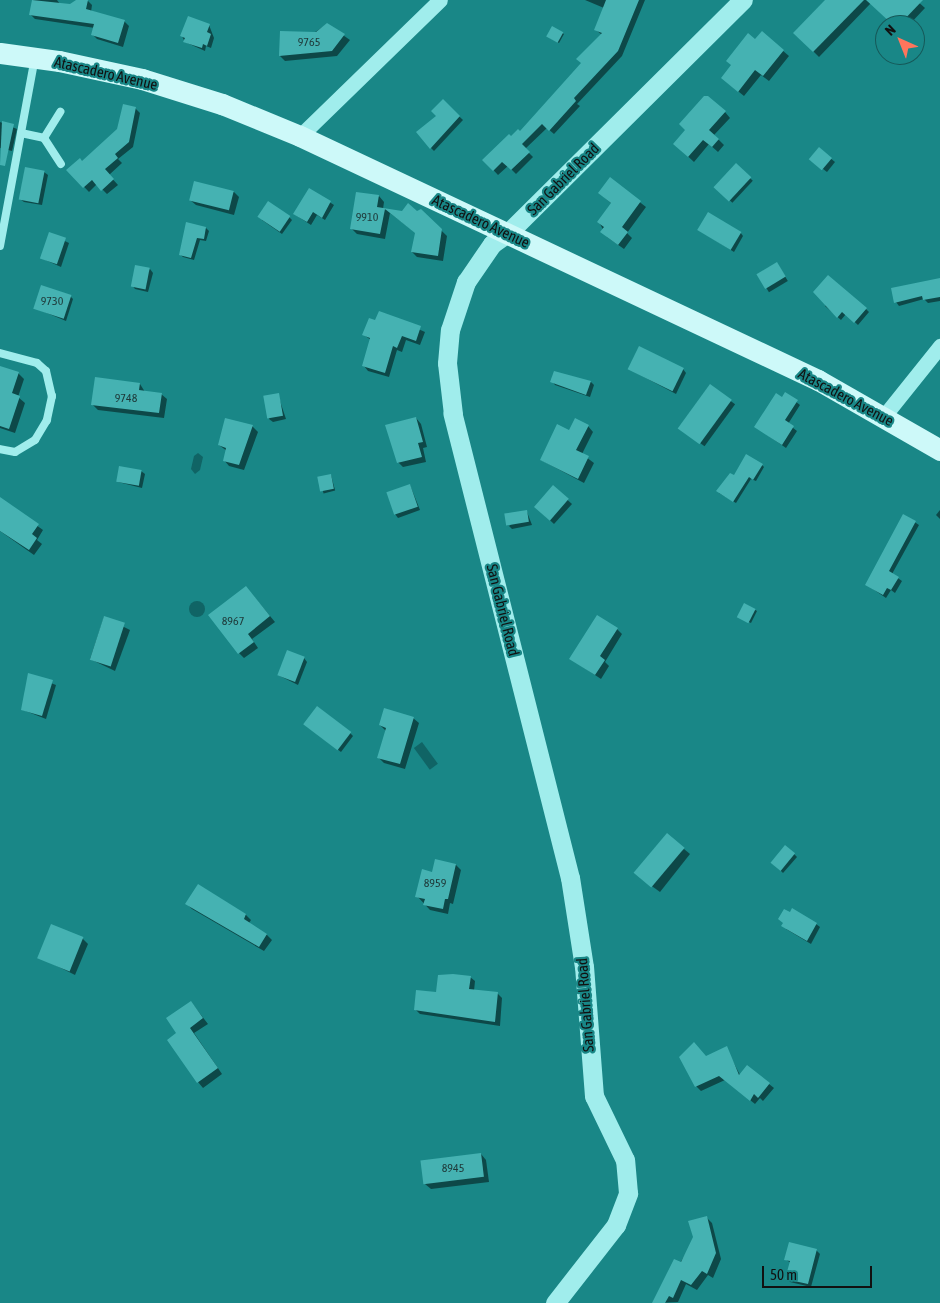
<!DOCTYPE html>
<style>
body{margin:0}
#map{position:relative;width:940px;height:1303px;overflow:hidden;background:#198787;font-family:"Asap Condensed",sans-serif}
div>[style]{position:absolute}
.water>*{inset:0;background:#106465;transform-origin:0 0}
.round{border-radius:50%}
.shadow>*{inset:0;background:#0007;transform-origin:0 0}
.building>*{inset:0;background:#45b2b2;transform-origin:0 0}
.service>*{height:8px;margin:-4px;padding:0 4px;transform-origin:4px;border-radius:4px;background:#a0edec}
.minor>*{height:15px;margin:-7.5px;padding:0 7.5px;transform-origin:7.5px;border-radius:7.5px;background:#a0edec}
.tertiary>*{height:19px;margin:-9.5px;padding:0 9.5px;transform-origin:9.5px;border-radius:9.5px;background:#a0edec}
.secondary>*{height:21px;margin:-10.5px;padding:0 10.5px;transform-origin:10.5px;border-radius:10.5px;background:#cdf9f9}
span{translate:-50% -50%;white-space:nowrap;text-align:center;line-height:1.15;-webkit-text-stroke:4.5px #198787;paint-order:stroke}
.number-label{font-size:12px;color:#1e3939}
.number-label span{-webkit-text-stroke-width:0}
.street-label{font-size:15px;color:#111}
.north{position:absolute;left:875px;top:15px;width:50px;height:50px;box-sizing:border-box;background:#198787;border:1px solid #165858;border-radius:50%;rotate:316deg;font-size:14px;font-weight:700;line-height:20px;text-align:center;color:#111}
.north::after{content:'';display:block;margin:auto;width:18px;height:22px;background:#ff755c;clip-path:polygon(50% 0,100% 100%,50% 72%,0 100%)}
.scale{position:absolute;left:762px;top:1266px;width:110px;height:22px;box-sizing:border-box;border:2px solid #111;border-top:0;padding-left:6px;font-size:15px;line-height:18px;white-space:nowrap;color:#111;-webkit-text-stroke:4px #198787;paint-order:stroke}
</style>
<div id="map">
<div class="water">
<i style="clip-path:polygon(198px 453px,203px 457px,200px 470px,195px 474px,191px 469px,194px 456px)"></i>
<i class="round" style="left:189px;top:601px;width:16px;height:16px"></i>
<i style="left:422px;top:742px;width:27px;height:10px;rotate:54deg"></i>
</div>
<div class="shadow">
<i style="clip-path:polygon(33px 0,57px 0,60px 4px,70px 5px,78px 0,88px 1px,92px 5px,91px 12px,124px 21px,129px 26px,123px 47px,97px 39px,93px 35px,95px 28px,35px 19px,30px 14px)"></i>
<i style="clip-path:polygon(585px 0,645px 0,622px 56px,577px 104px,580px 106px,554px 134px,547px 128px,525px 149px,533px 157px,516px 174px,508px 166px,498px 175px,484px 160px,520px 133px,582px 64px,602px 35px,595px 29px,604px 8px)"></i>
<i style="clip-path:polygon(827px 0,916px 0,925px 8px,909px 25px,895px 25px,871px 3px,819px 57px,795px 33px)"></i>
<i style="clip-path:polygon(327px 24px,350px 40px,337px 56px,285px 61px,280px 56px)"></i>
<i style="clip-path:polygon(209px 25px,214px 38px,211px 48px,206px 46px,205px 51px,185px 42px,182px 36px)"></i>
<i style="clip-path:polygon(553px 28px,564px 34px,559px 43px,550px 38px)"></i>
<i style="clip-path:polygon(762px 33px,789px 56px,769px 81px,761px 75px,744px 96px,728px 83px)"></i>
<i style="clip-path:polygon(443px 101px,463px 120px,434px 151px,431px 148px)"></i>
<i style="clip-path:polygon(135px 108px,140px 113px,133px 147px,118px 159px,122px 163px,109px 175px,118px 185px,107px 194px,97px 184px,89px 192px,68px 170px,82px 162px,119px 130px)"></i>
<i style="clip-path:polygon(725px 112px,730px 118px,714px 135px,724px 145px,718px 152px,709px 144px,694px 162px,680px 149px)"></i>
<i style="clip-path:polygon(0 122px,17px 129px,12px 151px,0 148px)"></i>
<i style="clip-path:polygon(819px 149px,835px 162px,827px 172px,814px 162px)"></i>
<i style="left:736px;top:165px;width:23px;height:30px;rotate:43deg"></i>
<i style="clip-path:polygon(44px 172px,48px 175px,42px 205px,24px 202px,20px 199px)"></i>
<i style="clip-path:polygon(610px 179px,646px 207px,627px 233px,632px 238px,624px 249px,607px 237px,599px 222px,612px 204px,599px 193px)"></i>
<i style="clip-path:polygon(309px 189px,334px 205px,325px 220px,317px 215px,311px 225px,294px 214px)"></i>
<i style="clip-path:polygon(234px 192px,239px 197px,234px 215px,196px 205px,190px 200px)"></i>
<i style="clip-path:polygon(379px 196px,384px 202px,383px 209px,402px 212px,421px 211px,447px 236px,443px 261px,417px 257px,412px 252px,416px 233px,390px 213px,385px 239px,357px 234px,351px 228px)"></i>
<i style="clip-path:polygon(289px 217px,292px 220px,282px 234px,262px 220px)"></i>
<i style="clip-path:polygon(206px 228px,209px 231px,206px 241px,200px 240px,194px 260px,183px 257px,180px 254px)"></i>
<i style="clip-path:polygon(699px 230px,740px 232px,743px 236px,734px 252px)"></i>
<i style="clip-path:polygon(50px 234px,69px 243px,61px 267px,41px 258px)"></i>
<i style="left:777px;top:263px;width:21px;height:22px;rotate:59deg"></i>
<i style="clip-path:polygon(150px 269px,153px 273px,148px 292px,135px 289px,132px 285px)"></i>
<i style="clip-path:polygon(940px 279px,940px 301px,928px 303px,924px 299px,899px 306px,896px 302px)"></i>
<i style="clip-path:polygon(70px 296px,73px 299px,66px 321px,35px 308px)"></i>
<i style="clip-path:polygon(827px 304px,866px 309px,869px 312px,858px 325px,846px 314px,841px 320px,825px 306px)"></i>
<i style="clip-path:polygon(380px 312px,425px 332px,420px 345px,406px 340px,402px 352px,397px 350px,389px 377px,368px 371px,364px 366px,371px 340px,364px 335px,376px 322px)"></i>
<i style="clip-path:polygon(0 368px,18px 373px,24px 379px,18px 397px,25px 403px,15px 433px,0 428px)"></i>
<i style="clip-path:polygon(629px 369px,683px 369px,686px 373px,676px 394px)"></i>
<i style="clip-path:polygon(555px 373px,591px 382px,594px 385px,590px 397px,555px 385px,552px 381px)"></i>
<i style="clip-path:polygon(140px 384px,145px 392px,161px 394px,167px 399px,164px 418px,98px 410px,92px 404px)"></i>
<i style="left:710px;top:386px;width:31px;height:52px;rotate:36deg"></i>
<i style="clip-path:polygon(786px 394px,800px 405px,788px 424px,797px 431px,786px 448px,756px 427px)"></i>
<i style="clip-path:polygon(278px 395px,286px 419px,273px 422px,269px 419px)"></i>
<i style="clip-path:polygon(416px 418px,421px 424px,427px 447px,423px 448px,426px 462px,403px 467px,398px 462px)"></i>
<i style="clip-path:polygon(252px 426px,258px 432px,244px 470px,229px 466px,224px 460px,227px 451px,219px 445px)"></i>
<i style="clip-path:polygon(588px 426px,593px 432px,582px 454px,594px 463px,584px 483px,541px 460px,570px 432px)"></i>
<i style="clip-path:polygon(762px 465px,764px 467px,756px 481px,751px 479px,736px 503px,719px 493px,734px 477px)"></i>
<i style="clip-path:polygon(141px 471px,145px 474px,142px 488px,118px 482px)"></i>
<i style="left:331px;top:475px;width:16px;height:12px;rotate:75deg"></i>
<i style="clip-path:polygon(410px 485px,420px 510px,398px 518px,395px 514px)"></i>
<i style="clip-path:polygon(553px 487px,572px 504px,554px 524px,539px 510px)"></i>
<i style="clip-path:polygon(0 499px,43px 530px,37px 540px,42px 544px,34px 555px,0 531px)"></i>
<i style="clip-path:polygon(940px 510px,940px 519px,936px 515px)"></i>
<i style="clip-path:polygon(527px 512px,532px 525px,512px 529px,509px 526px)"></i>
<i style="clip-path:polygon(904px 515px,919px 525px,892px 574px,902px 581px,895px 593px,891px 590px,886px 598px,867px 585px)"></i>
<i style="clip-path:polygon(246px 587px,275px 622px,252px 639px,258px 648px,244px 658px,239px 653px)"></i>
<i style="clip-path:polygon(745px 604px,757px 611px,751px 623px,740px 618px)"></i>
<i style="clip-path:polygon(104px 617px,130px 630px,115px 671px,90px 659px)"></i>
<i style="clip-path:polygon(617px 629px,622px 634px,605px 662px,609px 666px,601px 679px,571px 659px)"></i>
<i style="clip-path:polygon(304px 658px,307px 662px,298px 685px,278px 675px)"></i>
<i style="clip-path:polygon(29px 675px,56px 685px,46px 719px,23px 710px)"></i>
<i style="clip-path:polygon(413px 718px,419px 723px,405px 769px,384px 763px,379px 758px,386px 731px,380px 725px)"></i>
<i style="clip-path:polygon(308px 727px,350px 733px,353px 736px,341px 752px)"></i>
<i style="clip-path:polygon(684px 849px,690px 854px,660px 892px,642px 879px)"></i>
<i style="clip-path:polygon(794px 854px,797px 857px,783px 873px,775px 865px)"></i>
<i style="clip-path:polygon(456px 865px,461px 870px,453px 904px,450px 903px,448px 914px,430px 910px,417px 896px,433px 873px)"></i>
<i style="clip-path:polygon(198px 885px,246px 915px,251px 920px,249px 923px,267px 935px,272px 940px,264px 951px,192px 909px,187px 904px)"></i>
<i style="clip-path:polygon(816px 924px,820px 927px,811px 944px,786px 929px)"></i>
<i style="clip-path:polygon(82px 938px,88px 944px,75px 975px,39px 957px)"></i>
<i style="clip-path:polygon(470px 977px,475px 981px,474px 991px,498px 994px,502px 998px,500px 1026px,420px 1014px,415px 1009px)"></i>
<i style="clip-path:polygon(191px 1002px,208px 1024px,194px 1033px,222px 1074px,203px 1088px,198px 1082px,178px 1034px)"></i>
<i style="clip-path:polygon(726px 1048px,740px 1075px,769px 1084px,774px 1088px,763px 1101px,760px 1098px,755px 1104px,725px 1080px,701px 1091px,696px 1086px,706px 1057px)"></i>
<i style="clip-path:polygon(481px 1154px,486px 1160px,489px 1182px,431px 1189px,425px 1184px)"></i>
<i style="clip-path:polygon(707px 1218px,712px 1223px,721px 1259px,713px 1278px,708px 1275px,697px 1290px,686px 1284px,678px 1302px,656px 1303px)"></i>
<i style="clip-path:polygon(816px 1250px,820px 1254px,811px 1287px,790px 1282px,787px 1278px,791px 1263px,785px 1259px)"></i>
</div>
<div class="building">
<i style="clip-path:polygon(32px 0,70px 4px,76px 0,88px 0,86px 9px,125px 20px,118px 43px,91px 35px,94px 24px,29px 15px)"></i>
<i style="clip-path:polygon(606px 0,639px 0,618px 51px,574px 98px,576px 101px,549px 131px,542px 124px,522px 144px,530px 152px,511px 170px,502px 162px,493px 171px,482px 160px,509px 134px,511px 136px,518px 129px,520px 131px,581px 63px,576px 59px,602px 33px,594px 30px)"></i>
<i style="clip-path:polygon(825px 0,864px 0,813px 52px,793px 33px)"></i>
<i style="clip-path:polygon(866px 0,923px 0,899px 25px,893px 25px)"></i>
<i style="clip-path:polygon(188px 16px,210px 24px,207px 32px,211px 34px,207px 46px,203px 44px,202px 48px,183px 42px,185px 38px,180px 36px)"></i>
<i style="clip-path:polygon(327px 23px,345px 34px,332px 51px,279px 56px,280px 31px,316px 32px)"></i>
<i style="left:552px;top:26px;width:13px;height:12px;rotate:29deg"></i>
<i style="clip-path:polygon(762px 31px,784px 50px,763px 76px,755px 70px,738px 92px,721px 78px,731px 65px,726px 61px,748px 33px,755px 39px)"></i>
<i style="clip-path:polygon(704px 96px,708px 96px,726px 111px,709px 130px,719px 139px,712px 147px,703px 140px,688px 157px,673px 144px,685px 130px,679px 124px)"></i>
<i style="clip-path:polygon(443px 99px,460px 116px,430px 149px,416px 132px,436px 116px,431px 111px)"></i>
<i style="clip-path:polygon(123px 104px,136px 107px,129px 142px,115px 154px,118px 158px,105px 169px,114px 179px,101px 191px,92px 180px,83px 188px,66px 170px,80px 158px,82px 161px,117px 129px)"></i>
<i style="clip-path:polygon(2px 121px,14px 124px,5px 166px,0 165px)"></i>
<i style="left:819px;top:147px;width:17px;height:16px;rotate:40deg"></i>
<i style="left:736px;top:163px;width:21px;height:33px;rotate:43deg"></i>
<i style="left:25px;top:167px;width:20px;height:33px;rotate:11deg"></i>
<i style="clip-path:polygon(610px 177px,641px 201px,622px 227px,628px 232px,618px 245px,600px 232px,604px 227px,597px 222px,611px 203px,598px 193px)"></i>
<i style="left:194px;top:181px;width:41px;height:20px;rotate:14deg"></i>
<i style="clip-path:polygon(309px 188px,331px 201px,322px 218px,313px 212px,307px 222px,293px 214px)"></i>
<i style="clip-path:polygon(356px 192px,379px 195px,377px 207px,402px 211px,408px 203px,417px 211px,421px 209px,442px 229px,438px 256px,411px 252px,415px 233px,385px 209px,380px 234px,350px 229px)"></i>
<i style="left:268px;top:201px;width:27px;height:19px;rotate:34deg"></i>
<i style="left:708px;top:212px;width:39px;height:21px;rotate:31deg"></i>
<i style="clip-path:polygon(186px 222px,206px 227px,204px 239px,197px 238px,191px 258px,179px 255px)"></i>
<i style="left:49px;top:232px;width:18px;height:28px;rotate:19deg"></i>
<i style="left:777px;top:262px;width:17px;height:24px;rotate:59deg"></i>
<i style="left:135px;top:265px;width:15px;height:22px;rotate:11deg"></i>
<i style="clip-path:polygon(828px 275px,867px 308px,854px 323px,842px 312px,837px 318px,813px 292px)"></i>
<i style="clip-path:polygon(940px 278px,940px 297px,923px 300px,922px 296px,894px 303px,891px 288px)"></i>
<i style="left:41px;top:285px;width:32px;height:25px;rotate:18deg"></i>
<i style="clip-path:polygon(379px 311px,421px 326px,416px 341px,402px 336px,397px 348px,393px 346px,385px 373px,362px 366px,370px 338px,362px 335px,369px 318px,375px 320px)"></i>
<i style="left:639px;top:346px;width:50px;height:26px;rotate:26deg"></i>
<i style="clip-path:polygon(0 366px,19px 372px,12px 393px,20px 396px,9px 429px,0 426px)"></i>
<i style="clip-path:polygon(554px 371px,591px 381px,586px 395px,550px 382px)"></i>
<i style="clip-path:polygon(95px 377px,140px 383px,139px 390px,162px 393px,159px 413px,91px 405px)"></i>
<i style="left:710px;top:384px;width:27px;height:55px;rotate:36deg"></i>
<i style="clip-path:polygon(785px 392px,798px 400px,785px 420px,794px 426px,782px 445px,754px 427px,776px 393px,782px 397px)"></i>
<i style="left:279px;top:393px;width:23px;height:16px;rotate:80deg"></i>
<i style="clip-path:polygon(416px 417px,423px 442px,418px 443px,422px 457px,397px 463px,385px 425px)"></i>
<i style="clip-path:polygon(225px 418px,253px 425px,239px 465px,223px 461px,226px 448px,218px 445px)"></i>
<i style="clip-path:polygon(575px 418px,589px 425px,576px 450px,589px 456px,578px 479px,540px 460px,557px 424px,569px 430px)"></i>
<i style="clip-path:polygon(746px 454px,763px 464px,753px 480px,749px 477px,733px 502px,716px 491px,730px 473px,734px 475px)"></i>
<i style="left:119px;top:466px;width:23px;height:16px;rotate:10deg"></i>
<i style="left:331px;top:474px;width:15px;height:14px;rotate:79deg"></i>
<i style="left:410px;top:484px;width:24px;height:25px;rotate:71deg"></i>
<i style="left:553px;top:485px;width:21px;height:29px;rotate:41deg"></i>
<i style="clip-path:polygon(0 497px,39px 524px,32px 534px,37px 538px,29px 550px,0 531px)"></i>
<i style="left:527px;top:510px;width:12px;height:23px;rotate:81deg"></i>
<i style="clip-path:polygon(903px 514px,916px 521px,889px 571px,899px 577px,891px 590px,887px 588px,883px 595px,865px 585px)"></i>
<i style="clip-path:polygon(246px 586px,270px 616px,248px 634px,254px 642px,238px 654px,208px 615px)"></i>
<i style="left:744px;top:603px;width:13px;height:16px;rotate:27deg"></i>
<i style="clip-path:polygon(597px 615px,618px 628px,600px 656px,605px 660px,595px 675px,569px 659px)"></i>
<i style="left:104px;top:616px;width:22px;height:46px;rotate:18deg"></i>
<i style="left:287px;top:650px;width:19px;height:27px;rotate:21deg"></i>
<i style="clip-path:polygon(28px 673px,53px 680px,42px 716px,21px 710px)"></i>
<i style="left:317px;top:706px;width:43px;height:23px;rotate:37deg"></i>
<i style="clip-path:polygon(384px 708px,414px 717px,400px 764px,377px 758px,386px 728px,379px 725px)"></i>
<i style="left:667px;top:833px;width:23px;height:52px;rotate:40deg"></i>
<i style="left:785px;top:845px;width:13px;height:23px;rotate:39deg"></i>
<i style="clip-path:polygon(435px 859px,456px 864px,448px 899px,445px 899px,443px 909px,423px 905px,425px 899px,415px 897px,422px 869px,432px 872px)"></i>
<i style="clip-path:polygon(198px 884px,246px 914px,244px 919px,267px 934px,259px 947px,185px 904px)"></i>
<i style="clip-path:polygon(792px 908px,817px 923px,807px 941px,781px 926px,783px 923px,778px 919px,784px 909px,790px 912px)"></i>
<i style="left:51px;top:924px;width:35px;height:37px;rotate:22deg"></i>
<i style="clip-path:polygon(453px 974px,471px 976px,469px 989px,498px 992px,495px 1022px,414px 1010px,416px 990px,436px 992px,438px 975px)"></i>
<i style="clip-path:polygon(191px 1001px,203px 1018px,190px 1028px,218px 1068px,197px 1083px,167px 1040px,176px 1033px,166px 1018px)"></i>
<i style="clip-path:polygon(694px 1042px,706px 1056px,727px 1046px,739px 1075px,747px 1065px,770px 1083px,758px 1098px,754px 1094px,750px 1101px,719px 1076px,695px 1087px,679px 1057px)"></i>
<i style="left:481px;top:1153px;width:24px;height:61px;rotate:83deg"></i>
<i style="clip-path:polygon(707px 1216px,716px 1253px,707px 1274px,702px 1271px,691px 1285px,681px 1280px,673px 1298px,669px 1296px,665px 1303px,652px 1303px,674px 1259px,681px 1262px,693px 1237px,688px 1221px)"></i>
<i style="clip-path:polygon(789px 1242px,817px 1249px,808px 1284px,785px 1279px,790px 1261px,784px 1260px)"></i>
</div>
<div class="service">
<i style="left:21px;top:133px;width:24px;rotate:12deg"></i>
<i style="left:44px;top:138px;width:31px;rotate:57deg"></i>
<i style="left:44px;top:138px;width:31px;rotate:-58deg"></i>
<i style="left:0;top:246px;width:191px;rotate:-79.5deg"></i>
<i style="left:0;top:353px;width:38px;rotate:15deg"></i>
<i style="left:37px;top:363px;width:12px;rotate:42deg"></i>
<i style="left:46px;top:371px;width:26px;rotate:77deg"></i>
<i style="left:52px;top:396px;width:25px;rotate:102deg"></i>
<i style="left:47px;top:420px;width:23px;rotate:121deg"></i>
<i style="left:35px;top:440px;width:23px;rotate:149deg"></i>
<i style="left:15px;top:452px;width:15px;rotate:-169deg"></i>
</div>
<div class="minor">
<i style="left:300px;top:136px;width:195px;rotate:-44.2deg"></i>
<i style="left:884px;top:416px;width:90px;rotate:-51.3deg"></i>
</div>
<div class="tertiary">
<i style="left:555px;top:1303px;width:99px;rotate:-52deg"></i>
<i style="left:616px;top:1225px;width:34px;rotate:-69deg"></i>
<i style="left:628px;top:1193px;width:33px;rotate:-95deg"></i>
<i style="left:625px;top:1160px;width:71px;rotate:-115.8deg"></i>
<i style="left:594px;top:1096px;width:129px;rotate:-94.4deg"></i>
<i style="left:584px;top:967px;width:90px;rotate:-98.9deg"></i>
<i style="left:570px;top:878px;width:479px;rotate:-104.2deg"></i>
<i style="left:453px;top:414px;width:51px;rotate:-96.7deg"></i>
<i style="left:447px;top:363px;width:33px;rotate:-85deg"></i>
<i style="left:450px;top:330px;width:51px;rotate:-71.6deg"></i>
<i style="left:466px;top:282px;width:46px;rotate:-55.6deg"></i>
<i style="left:492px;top:244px;width:19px;rotate:-35deg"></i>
<i style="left:508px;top:233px;width:331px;rotate:-44.8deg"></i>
</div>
<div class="secondary">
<i style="left:0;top:53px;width:60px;rotate:7.7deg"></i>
<i style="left:59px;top:61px;width:85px;rotate:12.2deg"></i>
<i style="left:142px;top:79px;width:84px;rotate:17.4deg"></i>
<i style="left:222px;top:104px;width:84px;rotate:22.3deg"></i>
<i style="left:300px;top:136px;width:573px;rotate:25.22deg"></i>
<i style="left:818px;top:380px;width:141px;rotate:29.8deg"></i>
</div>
<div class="number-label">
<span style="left:309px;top:43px">9765</span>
<span style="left:367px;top:218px">9910</span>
<span style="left:52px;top:302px">9730</span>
<span style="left:126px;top:399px">9748</span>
<span style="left:233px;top:622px">8967</span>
<span style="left:435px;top:884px">8959</span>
<span style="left:453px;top:1169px">8945</span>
</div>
<div class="street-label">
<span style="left:106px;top:73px;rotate:13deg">Atascadero Avenue</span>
<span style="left:563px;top:179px;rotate:-45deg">San Gabriel Road</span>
<span style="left:481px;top:221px;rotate:25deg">Atascadero Avenue</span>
<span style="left:846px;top:397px;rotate:28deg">Atascadero Avenue</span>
<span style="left:503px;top:610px;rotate:76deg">San Gabriel Road</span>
<span style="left:585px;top:1005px;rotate:-94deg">San Gabriel Road</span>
</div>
<div class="north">N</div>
<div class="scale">50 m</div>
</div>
